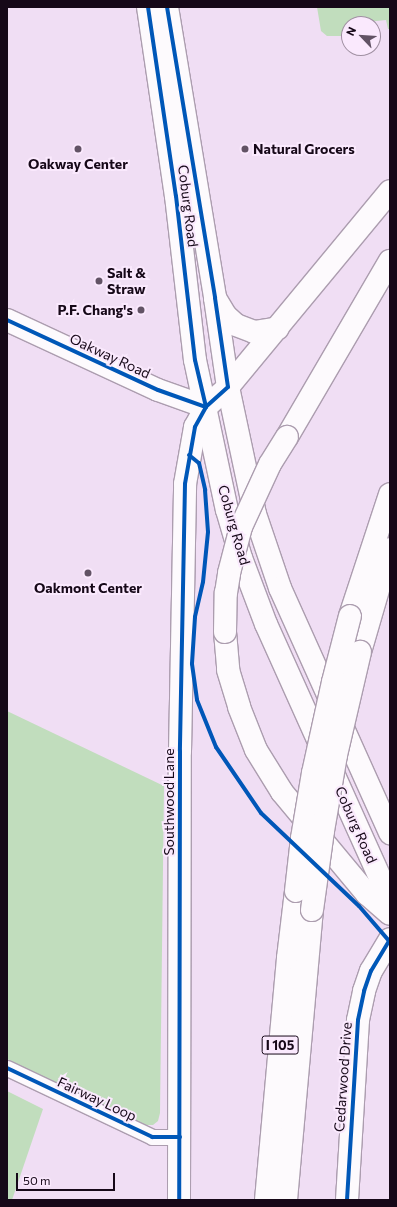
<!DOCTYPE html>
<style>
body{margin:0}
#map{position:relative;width:397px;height:1207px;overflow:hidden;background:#f0def4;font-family:Commissioner,sans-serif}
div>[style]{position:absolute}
.green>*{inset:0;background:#c1ddbd}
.roads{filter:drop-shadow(1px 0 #ac9daf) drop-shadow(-1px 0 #ac9daf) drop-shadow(0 1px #ac9daf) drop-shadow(0 -1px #ac9daf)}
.street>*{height:15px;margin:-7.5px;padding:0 7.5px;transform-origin:7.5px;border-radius:7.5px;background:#fdfafd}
.secondary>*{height:22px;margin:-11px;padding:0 11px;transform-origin:11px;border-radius:11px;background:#fdfafd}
.primary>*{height:22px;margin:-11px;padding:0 11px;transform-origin:11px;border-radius:11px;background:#fdfafd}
.highway>*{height:22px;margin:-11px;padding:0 11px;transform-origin:11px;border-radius:11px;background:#fdfafd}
.bridges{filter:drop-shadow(1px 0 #ac9daf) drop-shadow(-1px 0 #ac9daf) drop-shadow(0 1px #ac9daf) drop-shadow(0 -1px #ac9daf)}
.highway-bridge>*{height:22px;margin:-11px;padding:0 11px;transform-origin:11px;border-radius:11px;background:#fdfafd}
.cycleway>*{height:4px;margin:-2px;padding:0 2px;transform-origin:2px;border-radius:2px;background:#0057b8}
.dots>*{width:11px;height:11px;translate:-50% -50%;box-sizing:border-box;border:2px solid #fae9fd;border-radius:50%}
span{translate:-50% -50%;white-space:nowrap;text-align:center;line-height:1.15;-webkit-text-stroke:4px #fae9fd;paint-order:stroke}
.shield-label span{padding:1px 3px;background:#fae9fd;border:1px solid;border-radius:3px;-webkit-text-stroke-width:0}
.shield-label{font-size:13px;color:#160818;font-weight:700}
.poi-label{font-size:14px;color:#160818;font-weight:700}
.left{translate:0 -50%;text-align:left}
.right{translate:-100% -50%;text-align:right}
.street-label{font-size:14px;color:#160818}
.frame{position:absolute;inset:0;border:8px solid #160818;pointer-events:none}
.north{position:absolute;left:341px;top:16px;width:40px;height:40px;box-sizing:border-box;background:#fae9fd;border:1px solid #9f8fa1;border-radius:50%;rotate:295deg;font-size:11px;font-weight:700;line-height:16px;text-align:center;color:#160818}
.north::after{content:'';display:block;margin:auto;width:14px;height:18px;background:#625365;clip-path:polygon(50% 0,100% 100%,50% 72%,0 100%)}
.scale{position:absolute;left:16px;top:1173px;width:99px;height:18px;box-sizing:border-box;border:2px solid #160818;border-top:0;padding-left:5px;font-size:12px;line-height:14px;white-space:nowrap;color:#160818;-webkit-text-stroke:3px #fae9fd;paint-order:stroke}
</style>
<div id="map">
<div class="green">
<i style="clip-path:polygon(317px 7px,390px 7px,390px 29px,388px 29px,386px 20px,349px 24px,349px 36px,327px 36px,321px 31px)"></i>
<i style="clip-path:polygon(7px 711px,164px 786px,160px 1113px,158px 1121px,153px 1125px,142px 1125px,7px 1059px)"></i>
<i style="clip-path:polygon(7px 1091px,43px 1109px,12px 1200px,7px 1200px)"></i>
</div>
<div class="roads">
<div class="street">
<i style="left:7px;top:1068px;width:161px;rotate:25.4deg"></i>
<i style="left:152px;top:1137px;width:28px"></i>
</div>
<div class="secondary">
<i style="left:148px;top:7px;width:191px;rotate:81.6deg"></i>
<i style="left:176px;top:196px;width:165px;rotate:83.4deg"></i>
<i style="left:195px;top:360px;width:153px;rotate:78deg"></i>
<i style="left:227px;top:510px;width:50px;rotate:73.7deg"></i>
<i style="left:241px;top:558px;width:71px;rotate:69.3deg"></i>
<i style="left:266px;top:624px;width:303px;rotate:65.8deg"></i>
<i style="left:167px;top:7px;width:295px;rotate:80.6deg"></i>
<i style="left:215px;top:298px;width:90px;rotate:81.7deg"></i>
<i style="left:228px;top:387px;width:130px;rotate:78deg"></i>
<i style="left:255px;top:514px;width:78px;rotate:71.3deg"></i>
<i style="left:280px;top:588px;width:269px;rotate:65.8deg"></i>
<i style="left:7px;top:320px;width:166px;rotate:24.9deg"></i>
<i style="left:158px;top:390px;width:51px;rotate:19.5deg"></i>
<i style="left:179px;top:1200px;width:449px;rotate:-89.9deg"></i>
<i style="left:180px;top:751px;width:267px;rotate:-88.9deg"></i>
<i style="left:185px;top:484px;width:58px;rotate:-80deg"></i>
<i style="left:195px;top:427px;width:23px;rotate:-61deg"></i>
<i style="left:347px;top:1200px;width:180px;rotate:-86.5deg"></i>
<i style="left:358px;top:1020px;width:30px;rotate:-78deg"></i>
<i style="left:364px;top:991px;width:21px;rotate:-71deg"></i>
<i style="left:371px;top:971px;width:37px;rotate:-59deg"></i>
</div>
<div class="primary">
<i style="left:206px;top:407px;width:30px;rotate:-42deg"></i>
</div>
<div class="highway">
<i style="left:215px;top:298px;width:21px;rotate:59deg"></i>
<i style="left:226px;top:316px;width:13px;rotate:42deg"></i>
<i style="left:236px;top:325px;width:19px;rotate:21deg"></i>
<i style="left:254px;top:332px;width:24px;rotate:-9deg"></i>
<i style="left:228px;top:387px;width:254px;rotate:-50.4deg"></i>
<i style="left:287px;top:437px;width:204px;rotate:-59.7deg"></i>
<i style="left:350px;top:616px;width:128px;rotate:-71.8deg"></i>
<i style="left:225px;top:632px;width:38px;rotate:85deg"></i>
<i style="left:228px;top:670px;width:39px;rotate:73deg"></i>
<i style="left:239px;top:707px;width:46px;rotate:68.4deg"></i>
<i style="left:256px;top:750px;width:49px;rotate:58.2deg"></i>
<i style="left:282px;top:792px;width:133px;rotate:50.2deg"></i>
<i style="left:367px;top:894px;width:30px;rotate:41deg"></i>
<i style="left:360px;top:652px;width:107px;rotate:-73.8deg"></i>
<i style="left:266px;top:1200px;width:243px;rotate:-84.8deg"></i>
<i style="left:288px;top:958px;width:67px;rotate:-83.2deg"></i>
<i style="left:286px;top:1200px;width:291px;rotate:-84.9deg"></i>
</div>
</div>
<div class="bridges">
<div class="highway-bridge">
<i style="left:225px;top:632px;width:39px;rotate:-89deg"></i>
<i style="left:226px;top:593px;width:20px;rotate:-81deg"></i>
<i style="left:229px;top:573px;width:48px;rotate:-75.4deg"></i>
<i style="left:241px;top:527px;width:69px;rotate:-65.3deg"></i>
<i style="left:270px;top:464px;width:32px;rotate:-58deg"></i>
<i style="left:296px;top:891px;width:53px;rotate:-83.5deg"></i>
<i style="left:302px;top:838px;width:66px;rotate:-80.4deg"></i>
<i style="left:313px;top:773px;width:93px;rotate:-77.6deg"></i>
<i style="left:333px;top:682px;width:68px;rotate:-75.6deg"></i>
<i style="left:312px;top:910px;width:80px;rotate:-82.1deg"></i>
<i style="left:323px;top:831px;width:77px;rotate:-80.3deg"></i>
<i style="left:336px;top:755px;width:106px;rotate:-76.9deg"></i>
</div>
</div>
<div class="cycleway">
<i style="left:148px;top:7px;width:191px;rotate:81.6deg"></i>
<i style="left:176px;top:196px;width:165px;rotate:83.4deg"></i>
<i style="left:195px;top:360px;width:48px;rotate:76.8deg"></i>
<i style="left:167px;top:7px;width:295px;rotate:80.6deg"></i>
<i style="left:215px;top:298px;width:90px;rotate:81.7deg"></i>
<i style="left:228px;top:387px;width:30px;rotate:138deg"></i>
<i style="left:206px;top:407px;width:23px;rotate:119deg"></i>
<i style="left:195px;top:427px;width:58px;rotate:100deg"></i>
<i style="left:185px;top:484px;width:267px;rotate:91.1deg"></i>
<i style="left:180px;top:751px;width:449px;rotate:90.1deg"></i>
<i style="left:7px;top:320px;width:166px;rotate:24.9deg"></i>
<i style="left:158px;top:390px;width:51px;rotate:19.5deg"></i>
<i style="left:189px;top:455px;width:13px;rotate:39deg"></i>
<i style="left:199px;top:463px;width:28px;rotate:77deg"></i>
<i style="left:205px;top:490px;width:42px;rotate:85.9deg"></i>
<i style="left:208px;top:532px;width:50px;rotate:95.7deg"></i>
<i style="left:203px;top:582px;width:36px;rotate:103deg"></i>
<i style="left:195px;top:617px;width:47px;rotate:93.7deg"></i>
<i style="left:192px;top:664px;width:36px;rotate:82deg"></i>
<i style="left:197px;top:700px;width:51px;rotate:68deg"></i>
<i style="left:216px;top:747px;width:80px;rotate:55.7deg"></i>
<i style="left:261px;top:813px;width:135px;rotate:43.5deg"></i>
<i style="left:359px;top:906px;width:48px;rotate:49.3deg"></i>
<i style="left:7px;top:1068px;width:161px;rotate:25.4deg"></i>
<i style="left:152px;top:1137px;width:28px"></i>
<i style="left:347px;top:1200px;width:180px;rotate:-86.5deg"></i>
<i style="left:358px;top:1020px;width:30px;rotate:-78deg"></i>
<i style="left:364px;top:991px;width:21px;rotate:-71deg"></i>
<i style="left:371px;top:971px;width:37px;rotate:-59deg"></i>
</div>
<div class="dots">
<i style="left:78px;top:149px;background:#625365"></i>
<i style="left:245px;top:149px;background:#625365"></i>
<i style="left:99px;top:281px;background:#625365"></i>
<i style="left:141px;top:310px;background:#625365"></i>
<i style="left:88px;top:573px;background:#625365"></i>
</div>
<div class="shield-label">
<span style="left:280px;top:1045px">I 105</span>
</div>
<div class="poi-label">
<span class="left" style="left:253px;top:149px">Natural Grocers</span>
<span style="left:78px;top:164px">Oakway Center</span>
<span class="left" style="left:107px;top:281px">Salt &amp;<br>Straw</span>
<span class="right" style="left:133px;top:310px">P.F. Chang's</span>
<span style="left:88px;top:588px">Oakmont Center</span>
</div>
<div class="street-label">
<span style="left:188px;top:206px;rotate:83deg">Coburg Road</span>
<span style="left:110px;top:356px;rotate:25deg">Oakway Road</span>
<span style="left:234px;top:525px;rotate:74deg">Coburg Road</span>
<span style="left:169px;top:802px;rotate:-90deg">Southwood Lane</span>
<span style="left:356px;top:825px;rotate:66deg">Coburg Road</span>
<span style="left:343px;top:1077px;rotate:-86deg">Cedarwood Drive</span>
<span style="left:97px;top:1099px;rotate:25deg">Fairway Loop</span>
</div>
<div class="frame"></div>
<div class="north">N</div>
<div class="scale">50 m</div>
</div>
